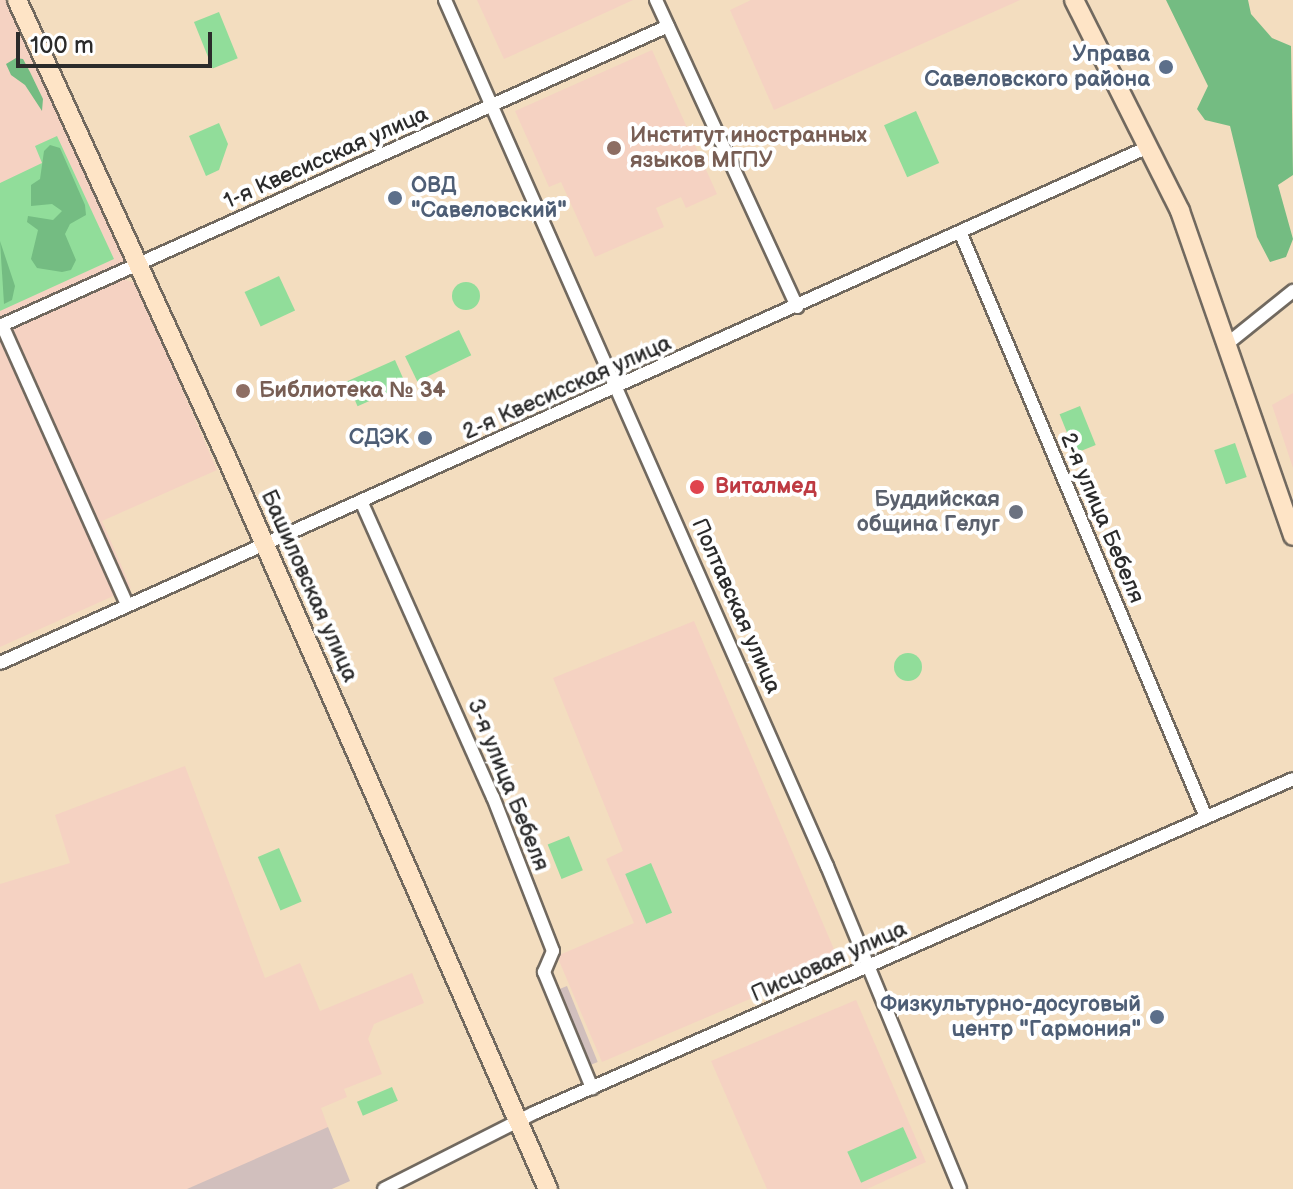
<!DOCTYPE html>
<meta charset="utf-8">
<style>
body{margin:0}
#map{position:relative;width:1293px;height:1189px;overflow:hidden;background:#f3ddbf;font-family:"Balsamiq Sans",sans-serif}
div>[style]{position:absolute}
.built>*{inset:0;background:#f5d2c2}
.industrial>*{inset:0;background:#d1bfbd;transform-origin:0 0}
.green>*{inset:0;background:#91dd9a;transform-origin:0 0}
.round{border-radius:50%}
.forest>*{inset:0;background:#74bc82}
.roads{filter:drop-shadow(2px 0 #71695f) drop-shadow(-2px 0 #71695f) drop-shadow(0 2px #71695f) drop-shadow(0 -2px #71695f)}
.street>*{height:12px;margin:-6px;padding:0 6px;transform-origin:6px;border-radius:6px;background:#fff}
.secondary>*{height:18px;margin:-9px;padding:0 9px;transform-origin:9px;border-radius:9px;background:#fee4c6}
.dots>*{width:22px;height:22px;translate:-50% -50%;box-sizing:border-box;border:4px solid #fff;border-radius:50%}
span{translate:-50% -50%;white-space:nowrap;text-align:center;line-height:1.15;-webkit-text-stroke:8px #fff;paint-order:stroke}
.service-label{font-size:22px;color:#4e5e75;font-weight:700}
.right{translate:-100% -50%;text-align:right}
.left{translate:0 -50%;text-align:left}
.education-label{font-size:22px;color:#785e54;font-weight:700}
.street-label{font-size:22px;color:#2b2b2b}
.health-label{font-size:22px;color:#be3a42;font-weight:700}
.worship-label{font-size:22px;color:#5b616d;font-weight:700}
.scale{position:absolute;left:16px;top:32px;width:196px;height:36px;box-sizing:border-box;border:4px solid #2b2b2b;border-top:0;padding-left:10px;font-size:24px;line-height:28px;white-space:nowrap;color:#2b2b2b;-webkit-text-stroke:6px #fff;paint-order:stroke}
</style>
<div id="map">
<div class="built">
<i style="clip-path:polygon(0 0,7px 0,126px 262px,0 319px)"></i>
<i style="clip-path:polygon(477px 0,633px 0,504px 59px)"></i>
<i style="clip-path:polygon(751px 0,1020px 0,774px 110px,730px 10px)"></i>
<i style="clip-path:polygon(652px 50px,717px 194px,686px 208px,681px 197px,656px 208px,664px 227px,595px 257px,561px 182px,549px 187px,515px 111px)"></i>
<i style="clip-path:polygon(119px 278px,136px 283px,217px 470px,102px 521px,131px 588px,0 647px,0 332px)"></i>
<i style="clip-path:polygon(1293px 393px,1293px 468px,1272px 405px)"></i>
<i style="clip-path:polygon(694px 621px,839px 961px,602px 1062px,557px 956px,634px 923px,606px 859px,623px 851px,553px 678px)"></i>
<i style="clip-path:polygon(185px 766px,265px 978px,300px 963px,320px 1011px,412px 973px,424px 1003px,374px 1024px,368px 1039px,382px 1074px,344px 1089px,347px 1097px,321px 1108px,328px 1127px,242px 1167px,187px 1189px,0 1189px,0 884px,70px 863px,55px 815px)"></i>
<i style="clip-path:polygon(856px 1000px,926px 1162px,867px 1189px,767px 1189px,711px 1061px)"></i>
</div>
<div class="industrial">
<i style="left:567px;top:986px;width:82px;height:10px;rotate:68deg"></i>
<i style="clip-path:polygon(328px 1127px,350px 1181px,332px 1189px,187px 1189px)"></i>
</div>
<div class="green">
<i style="left:219px;top:12px;width:50px;height:27px;rotate:68deg"></i>
<i style="left:916px;top:111px;width:57px;height:35px;rotate:66deg"></i>
<i style="clip-path:polygon(219px 123px,228px 144px,219px 170px,206px 176px,189px 136px)"></i>
<i style="clip-path:polygon(57px 136px,114px 259px,0 311px,0 183px,42px 163px,35px 146px)"></i>
<i style="left:279px;top:276px;width:38px;height:38px;rotate:65deg"></i>
<i class="round" style="left:452px;top:282px;width:28px;height:28px"></i>
<i style="left:459px;top:330px;width:28px;height:60px;rotate:64deg"></i>
<i style="left:395px;top:360px;width:27px;height:53px;rotate:66deg"></i>
<i style="left:1080px;top:406px;width:42px;height:22px;rotate:68deg"></i>
<i style="left:1235px;top:443px;width:36px;height:22px;rotate:71deg"></i>
<i class="round" style="left:894px;top:653px;width:28px;height:28px"></i>
<i style="left:569px;top:836px;width:37px;height:23px;rotate:68deg"></i>
<i style="left:279px;top:848px;width:58px;height:23px;rotate:67deg"></i>
<i style="left:651px;top:863px;width:54px;height:28px;rotate:67deg"></i>
<i style="left:392px;top:1087px;width:15px;height:38px;rotate:67deg"></i>
<i style="left:903px;top:1127px;width:34px;height:61px;rotate:66deg"></i>
</div>
<div class="forest">
<i style="clip-path:polygon(1166px 0,1248px 0,1251px 14px,1272px 38px,1291px 46px,1293px 175px,1278px 185px,1293px 239px,1286px 257px,1270px 262px,1257px 237px,1230px 126px,1205px 120px,1197px 109px,1208px 86px)"></i>
<i style="clip-path:polygon(16px 58px,23px 59px,30px 72px,43px 99px,42px 111px,25px 85px,11px 75px,6px 64px)"></i>
<i style="clip-path:polygon(50px 145px,60px 148px,85px 205px,86px 215px,70px 224px,65px 234px,76px 260px,71px 270px,62px 272px,37px 268px,31px 259px,38px 230px,27px 222px,28px 216px,53px 220px,62px 211px,52px 204px,31px 206px,31px 185px,40px 179px,44px 151px)"></i>
<i style="clip-path:polygon(0 241px,15px 286px,12px 300px,4px 304px)"></i>
</div>
<div class="roads">
<div class="street">
<i style="left:445px;top:0;width:947px;rotate:66.2deg"></i>
<i style="left:827px;top:866px;width:349px;rotate:67.6deg"></i>
<i style="left:656px;top:0;width:338px;rotate:65.3deg"></i>
<i style="left:961px;top:234px;width:632px;rotate:67.21deg"></i>
<i style="left:2px;top:325px;width:306px;rotate:65.9deg"></i>
<i style="left:0;top:326px;width:732px;rotate:-24.18deg"></i>
<i style="left:1227px;top:344px;width:85px;rotate:-38.8deg"></i>
<i style="left:361px;top:501px;width:324px;rotate:66deg"></i>
<i style="left:493px;top:797px;width:165px;rotate:68.7deg"></i>
<i style="left:553px;top:951px;width:23px;rotate:113deg"></i>
<i style="left:544px;top:972px;width:126px;rotate:67.5deg"></i>
<i style="left:0;top:663px;width:1259px;rotate:-24.2deg"></i>
<i style="left:384px;top:1189px;width:168px;rotate:-26.9deg"></i>
<i style="left:534px;top:1113px;width:829px;rotate:-23.75deg"></i>
</div>
<div class="secondary">
<i style="left:17px;top:0;width:499px;rotate:65.4deg"></i>
<i style="left:225px;top:454px;width:803px;rotate:66.28deg"></i>
<i style="left:1074px;top:0;width:236px;rotate:63.3deg"></i>
<i style="left:1180px;top:211px;width:344px;rotate:70.8deg"></i>
</div>
</div>
<div class="dots">
<i style="left:1166px;top:67px;background:#5c6f8a"></i>
<i style="left:614px;top:148px;background:#8d6e63"></i>
<i style="left:395px;top:198px;background:#5c6f8a"></i>
<i style="left:243px;top:391px;background:#8d6e63"></i>
<i style="left:425px;top:438px;background:#5c6f8a"></i>
<i style="left:697px;top:487px;background:#e0444e"></i>
<i style="left:1016px;top:512px;background:#6b7280"></i>
<i style="left:1157px;top:1017px;background:#5c6f8a"></i>
</div>
<div class="service-label">
<span class="right" style="left:1150px;top:67px">Управа<br>Савеловского района</span>
<span class="left" style="left:411px;top:198px">ОВД<br>"Савеловский"</span>
<span class="right" style="left:409px;top:438px">СДЭК</span>
<span class="right" style="left:1141px;top:1017px">Физкультурно-досуговый<br>центр "Гармония"</span>
</div>
<div class="education-label">
<span class="left" style="left:630px;top:148px">Институт иностранных<br>языков МГПУ</span>
<span class="left" style="left:259px;top:391px">Библиотека № 34</span>
</div>
<div class="street-label">
<span style="left:326px;top:158px;rotate:-24deg">1-я Квесисская улица</span>
<span style="left:567px;top:388px;rotate:-24deg">2-я Квесисская улица</span>
<span style="left:1102px;top:518px;rotate:67deg">2-я улица Бебеля</span>
<span style="left:309px;top:586px;rotate:66deg">Башиловская улица</span>
<span style="left:736px;top:606px;rotate:66deg">Полтавская улица</span>
<span style="left:508px;top:785px;rotate:68deg">3-я улица Бебеля</span>
<span style="left:829px;top:962px;rotate:-24deg">Писцовая улица</span>
</div>
<div class="health-label">
<span class="left" style="left:715px;top:487px">Виталмед</span>
</div>
<div class="worship-label">
<span class="right" style="left:1000px;top:512px">Буддийская<br>община Гелуг</span>
</div>
<div class="scale">100 m</div>
</div>
